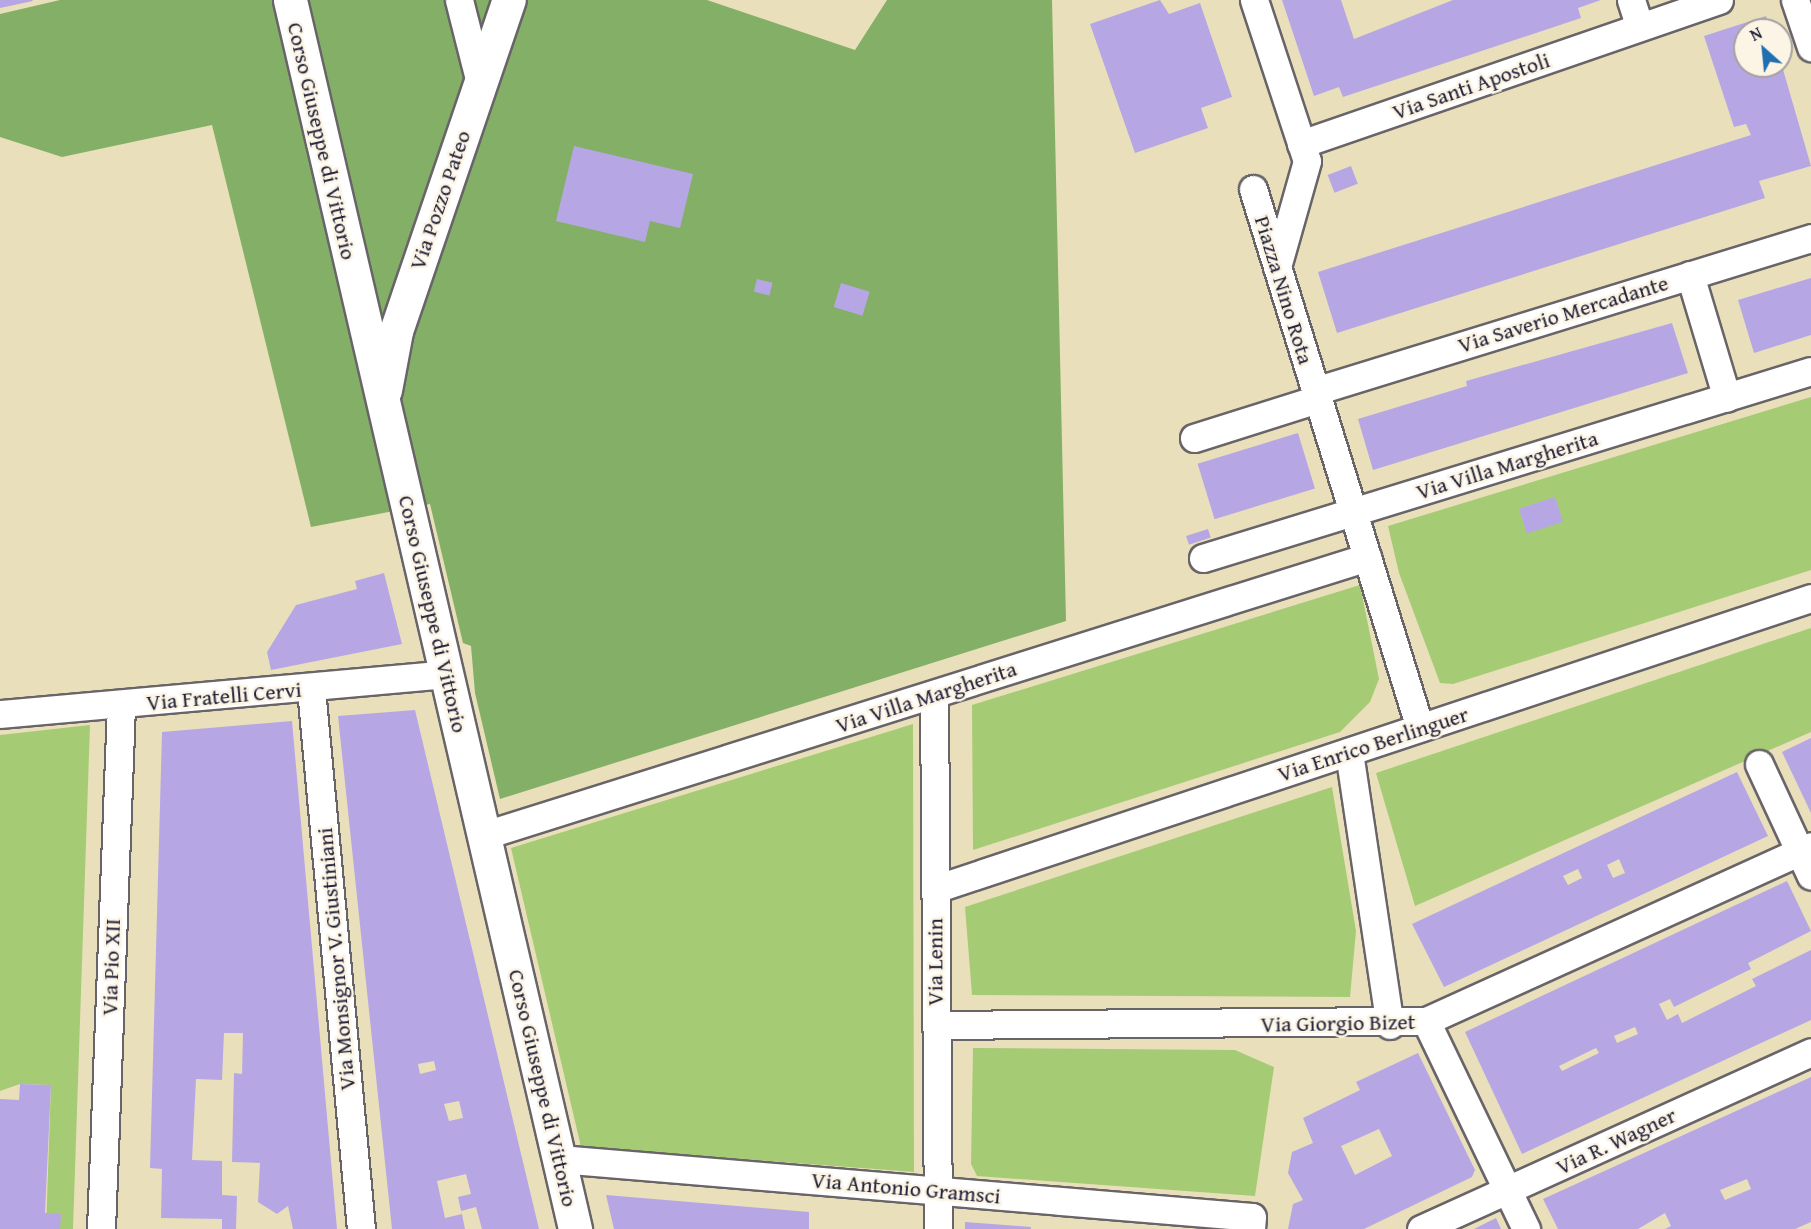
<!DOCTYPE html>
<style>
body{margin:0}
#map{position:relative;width:1811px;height:1229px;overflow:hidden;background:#eadfbb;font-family:"Gentium Book Plus",serif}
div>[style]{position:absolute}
.green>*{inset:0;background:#a6cb75}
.forest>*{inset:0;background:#84af66}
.building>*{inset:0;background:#b6a7e4;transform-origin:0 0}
.roads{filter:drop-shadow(2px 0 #686468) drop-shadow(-2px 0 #686468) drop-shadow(0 2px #686468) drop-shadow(0 -2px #686468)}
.minor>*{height:27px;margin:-13.5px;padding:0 13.5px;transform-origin:13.5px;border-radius:13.5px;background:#fff}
.tertiary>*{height:33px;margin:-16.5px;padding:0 16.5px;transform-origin:16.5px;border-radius:16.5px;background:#fff}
span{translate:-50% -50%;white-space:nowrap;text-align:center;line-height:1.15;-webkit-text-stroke:5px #fcf5e5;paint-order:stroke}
.street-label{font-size:22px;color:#22223b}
.north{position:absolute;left:1733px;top:18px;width:60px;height:60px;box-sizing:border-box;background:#fcf5e5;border:2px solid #a5a1a1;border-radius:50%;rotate:333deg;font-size:16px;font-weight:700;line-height:24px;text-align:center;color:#22223b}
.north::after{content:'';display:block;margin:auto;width:21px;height:27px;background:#1f6fb2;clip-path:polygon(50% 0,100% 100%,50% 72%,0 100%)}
</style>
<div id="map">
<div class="green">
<i style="clip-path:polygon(1811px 397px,1811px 570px,1453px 684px,1440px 683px,1399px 573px,1388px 526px)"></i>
<i style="clip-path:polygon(1360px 585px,1379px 679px,1370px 702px,1340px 732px,973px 850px,972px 705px)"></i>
<i style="clip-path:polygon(1811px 628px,1811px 732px,1415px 906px,1376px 773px)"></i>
<i style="clip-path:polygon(913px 724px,914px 1172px,581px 1147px,511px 848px)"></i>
<i style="clip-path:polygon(90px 725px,73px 1229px,46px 1229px,51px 1085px,20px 1084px,0 1091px,0 735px)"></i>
<i style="clip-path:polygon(1332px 787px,1356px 931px,1350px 997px,972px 995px,965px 907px)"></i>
<i style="clip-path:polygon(973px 1048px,1235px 1050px,1274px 1067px,1255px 1196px,977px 1176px,971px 1164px)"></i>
</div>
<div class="forest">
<i style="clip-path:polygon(60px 0,707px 0,855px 50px,887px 0,1052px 0,1066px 621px,500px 799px,475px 693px,471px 646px,463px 643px,430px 504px,311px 527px,212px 125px,62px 157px,0 137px,0 14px)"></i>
</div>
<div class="building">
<i style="clip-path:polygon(0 0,32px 0,33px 1px,0 8px)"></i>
<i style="clip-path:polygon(1160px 0,1169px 14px,1200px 3px,1232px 97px,1201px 108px,1208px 128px,1135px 153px,1090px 24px)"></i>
<i style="clip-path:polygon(1282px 0,1341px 0,1354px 39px,1453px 0,1601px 0,1578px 8px,1581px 18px,1343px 97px,1339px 87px,1314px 96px)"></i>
<i style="clip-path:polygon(1766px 16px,1770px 30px,1745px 30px,1745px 66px,1782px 66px,1811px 166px,1759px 181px,1765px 198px,1337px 333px,1318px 272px,1751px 135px,1746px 124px,1734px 127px,1704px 36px)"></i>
<i style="clip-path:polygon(574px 146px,693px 174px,680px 228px,650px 221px,645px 242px,556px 221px)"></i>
<i style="left:1351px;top:166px;width:19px;height:25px;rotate:69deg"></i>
<i style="clip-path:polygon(1811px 278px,1811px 335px,1754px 353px,1738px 300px)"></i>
<i style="left:757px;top:279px;width:16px;height:13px;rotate:14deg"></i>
<i style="left:841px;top:283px;width:30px;height:25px;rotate:17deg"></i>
<i style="clip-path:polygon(1672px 323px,1688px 373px,1373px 470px,1358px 419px,1467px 386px,1466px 381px)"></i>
<i style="left:1298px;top:433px;width:58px;height:105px;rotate:73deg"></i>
<i style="left:1555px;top:497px;width:26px;height:38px;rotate:72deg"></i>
<i style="left:1208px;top:529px;width:9px;height:23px;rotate:72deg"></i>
<i style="clip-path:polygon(384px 573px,402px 644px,271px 670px,267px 652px,296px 605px,357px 589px,355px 581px)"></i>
<i style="clip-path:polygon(evenodd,415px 710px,539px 1229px,482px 1229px,476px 1207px,461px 1211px,458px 1197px,471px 1194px,466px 1174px,437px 1181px,445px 1218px,462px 1214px,465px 1229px,392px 1229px,338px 716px,415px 710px,434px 1061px,436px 1070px,420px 1074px,418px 1064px,434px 1061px,415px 710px,459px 1101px,463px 1118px,449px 1121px,444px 1104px,459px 1101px)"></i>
<i style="clip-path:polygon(292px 721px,337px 1229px,293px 1229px,288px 1206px,277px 1214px,258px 1202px,260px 1163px,232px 1162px,234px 1073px,242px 1074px,243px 1033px,224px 1033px,222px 1080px,196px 1079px,192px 1160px,222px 1161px,222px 1195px,237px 1196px,236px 1229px,222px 1229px,222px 1219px,161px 1218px,162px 1169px,150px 1168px,162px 732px)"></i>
<i style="clip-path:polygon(1811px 738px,1811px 813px,1782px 752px)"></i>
<i style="clip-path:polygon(evenodd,1737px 772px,1768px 836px,1444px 987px,1412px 924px,1737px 772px,1619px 859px,1625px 873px,1613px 878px,1607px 865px,1619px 859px,1737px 772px,1578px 869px,1582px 878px,1568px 885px,1563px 876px,1578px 869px)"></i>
<i style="clip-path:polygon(evenodd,1787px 881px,1811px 931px,1748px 963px,1751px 969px,1674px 1007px,1670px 999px,1659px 1004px,1667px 1020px,1678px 1014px,1682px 1023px,1756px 986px,1752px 979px,1811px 950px,1811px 1020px,1522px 1154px,1465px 1032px,1787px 881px,1635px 1027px,1638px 1034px,1617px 1043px,1614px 1036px,1635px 1027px,1787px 881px,1596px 1048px,1599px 1053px,1562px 1071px,1559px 1066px,1596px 1048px)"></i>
<i style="clip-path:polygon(evenodd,1418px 1053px,1475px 1170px,1472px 1177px,1364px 1229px,1288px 1229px,1293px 1204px,1303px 1200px,1288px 1173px,1292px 1152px,1313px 1143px,1303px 1118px,1360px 1090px,1356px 1082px,1418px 1053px,1379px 1129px,1392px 1156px,1355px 1175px,1341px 1146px,1379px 1129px)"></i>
<i style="clip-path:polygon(evenodd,1811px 1077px,1811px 1222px,1795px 1229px,1665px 1229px,1671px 1226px,1665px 1213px,1638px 1229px,1558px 1229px,1543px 1199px,1811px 1077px,1747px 1179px,1751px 1189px,1725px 1200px,1720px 1190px,1747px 1179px)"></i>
<i style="clip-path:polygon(20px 1084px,51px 1085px,45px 1213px,61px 1214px,60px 1229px,0 1229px,0 1099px,19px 1100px)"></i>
<i style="clip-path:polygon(606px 1195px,809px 1212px,809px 1229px,614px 1229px)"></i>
<i style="clip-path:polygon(1496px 1218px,1501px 1229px,1474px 1229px)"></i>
<i style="clip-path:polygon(965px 1222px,1031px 1227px,1031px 1229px,965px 1229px)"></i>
</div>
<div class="roads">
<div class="minor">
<i style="left:459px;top:0;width:86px;rotate:75.8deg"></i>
<i style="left:1254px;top:0;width:169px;rotate:71.8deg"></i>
<i style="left:1307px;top:161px;width:110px;rotate:105.8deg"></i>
<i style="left:1631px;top:0;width:28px;rotate:72deg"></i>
<i style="left:1795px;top:0;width:50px;rotate:71.2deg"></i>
<i style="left:1301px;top:144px;width:442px;rotate:-19deg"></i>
<i style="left:1253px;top:189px;width:564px;rotate:72.79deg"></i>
<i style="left:1690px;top:275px;width:128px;rotate:73.3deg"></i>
<i style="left:1315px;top:391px;width:519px;rotate:-17.14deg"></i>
<i style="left:1194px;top:438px;width:130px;rotate:-17.5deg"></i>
<i style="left:1203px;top:558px;width:636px;rotate:-17.1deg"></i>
<i style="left:311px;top:689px;width:542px;rotate:84.71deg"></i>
<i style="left:934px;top:695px;width:534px;rotate:89.57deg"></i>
<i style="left:0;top:714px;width:449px;rotate:-5.1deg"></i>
<i style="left:1349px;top:752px;width:276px;rotate:81.5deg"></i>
<i style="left:1759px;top:764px;width:123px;rotate:65.1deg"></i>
<i style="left:485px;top:835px;width:925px;rotate:-17.49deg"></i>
<i style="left:935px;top:889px;width:923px;rotate:-18.38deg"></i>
<i style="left:1426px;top:1021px;width:231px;rotate:64.3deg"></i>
<i style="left:936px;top:1025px;width:490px;rotate:-0.5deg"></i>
<i style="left:1426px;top:1021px;width:423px;rotate:-24.4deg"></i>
<i style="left:559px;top:1159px;width:695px;rotate:4.78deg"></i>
<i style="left:1252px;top:1217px;width:12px;rotate:95deg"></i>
<i style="left:101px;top:1229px;width:524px;rotate:-87.81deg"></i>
<i style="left:1421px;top:1229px;width:428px;rotate:-24.4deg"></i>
</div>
<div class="tertiary">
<i style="left:290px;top:0;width:1262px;rotate:76.94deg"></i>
<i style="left:385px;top:390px;width:60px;rotate:-79.4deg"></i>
<i style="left:396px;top:331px;width:350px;rotate:-71.2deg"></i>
</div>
</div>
<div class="street-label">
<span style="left:1471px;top:86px;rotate:-19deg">Via Santi Apostoli</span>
<span style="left:322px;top:141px;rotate:77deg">Corso Giuseppe di Vittorio</span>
<span style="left:440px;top:200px;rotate:-71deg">Via Pozzo Pateo</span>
<span style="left:1284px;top:290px;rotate:73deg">Piazza Nino Rota</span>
<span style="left:1563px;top:314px;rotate:-17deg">Via Saverio Mercadante</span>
<span style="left:1507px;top:465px;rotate:-17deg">Via Villa Margherita</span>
<span style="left:433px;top:614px;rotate:77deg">Corso Giuseppe di Vittorio</span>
<span style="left:224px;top:696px;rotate:-5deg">Via Fratelli Cervi</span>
<span style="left:926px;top:697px;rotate:-18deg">Via Villa Margherita</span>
<span style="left:1373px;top:744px;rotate:-18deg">Via Enrico Berlinguer</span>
<span style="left:336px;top:959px;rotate:-95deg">Via Monsignor V. Giustiniani</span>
<span style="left:935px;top:962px;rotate:-90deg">Via Lenin</span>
<span style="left:111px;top:967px;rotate:-88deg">Via Pio XII</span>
<span style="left:1338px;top:1023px;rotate:-1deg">Via Giorgio Bizet</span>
<span style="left:543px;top:1088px;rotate:77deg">Corso Giuseppe di Vittorio</span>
<span style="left:1616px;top:1141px;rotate:-25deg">Via R. Wagner</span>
<span style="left:906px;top:1188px;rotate:5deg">Via Antonio Gramsci</span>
</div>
<div class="north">N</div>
</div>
